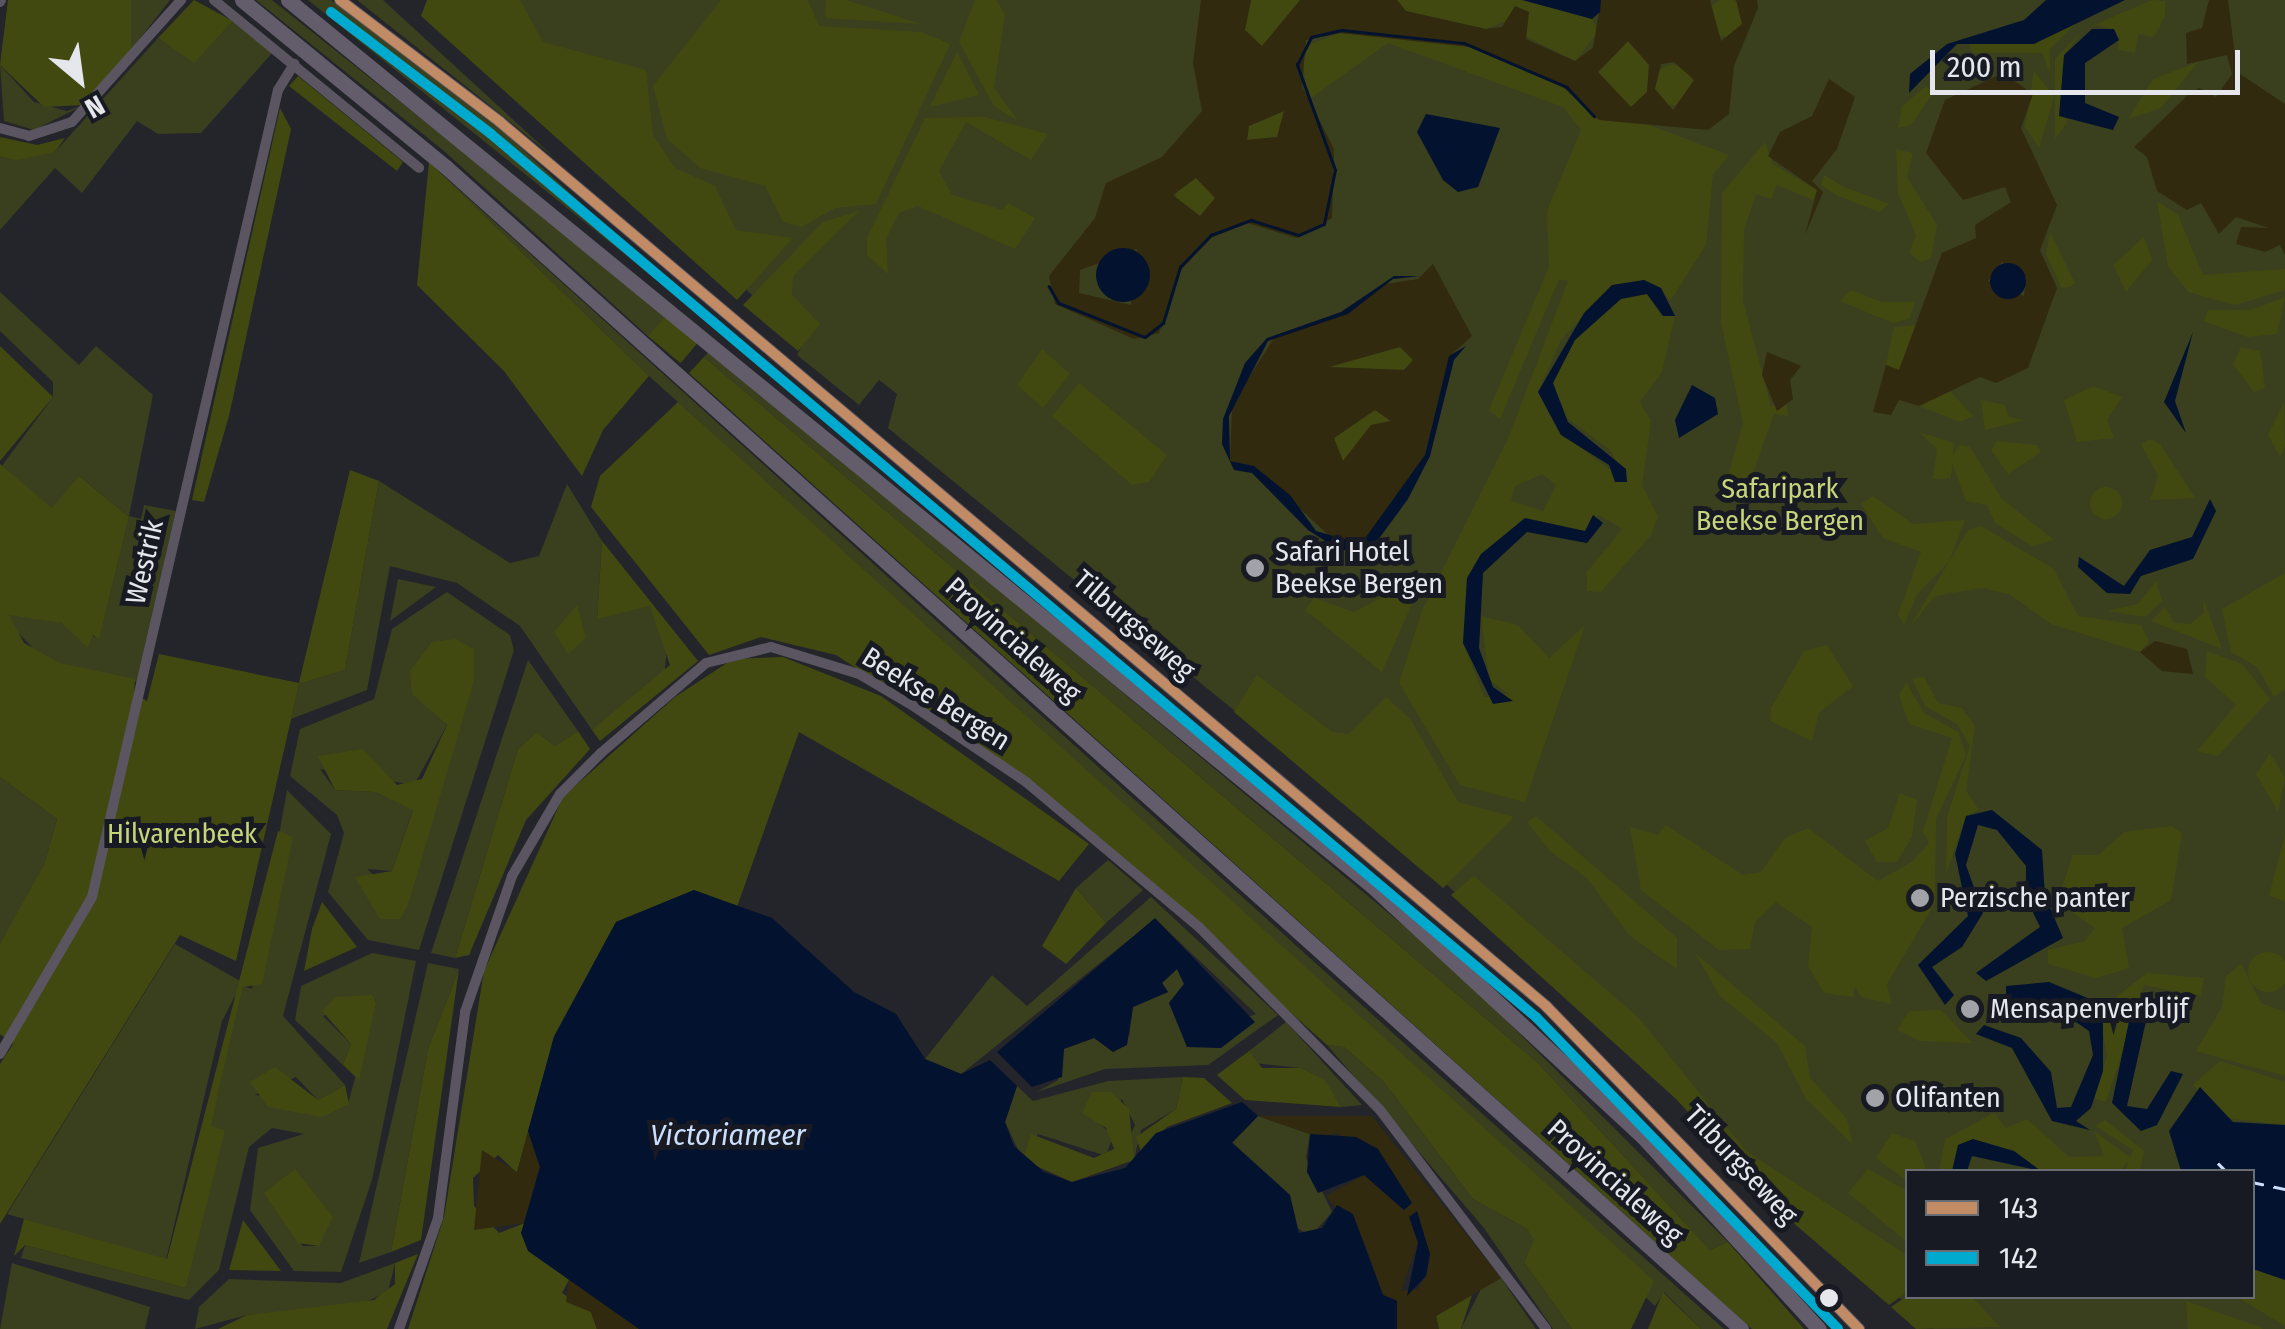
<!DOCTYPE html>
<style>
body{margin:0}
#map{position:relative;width:2285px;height:1329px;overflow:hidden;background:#24252a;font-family:"Fira Sans Condensed",sans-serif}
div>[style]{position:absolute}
.green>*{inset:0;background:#3a3f1e}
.forest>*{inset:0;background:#424910;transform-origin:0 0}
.round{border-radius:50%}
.sand>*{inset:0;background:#312a0e}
.water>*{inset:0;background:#03122f}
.stream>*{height:2.5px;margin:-1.25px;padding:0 1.25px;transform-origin:1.25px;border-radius:1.25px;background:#03122f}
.ferry>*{height:2.5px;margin-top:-1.25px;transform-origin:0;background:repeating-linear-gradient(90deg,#cbdffd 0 12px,transparent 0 22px)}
.minor>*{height:10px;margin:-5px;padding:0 5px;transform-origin:5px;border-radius:5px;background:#5a5560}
.tertiary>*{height:12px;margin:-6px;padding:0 6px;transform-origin:6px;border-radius:6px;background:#5a5560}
.trunk>*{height:15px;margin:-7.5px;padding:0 7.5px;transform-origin:7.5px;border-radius:7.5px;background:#625c6b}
.bus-1>*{height:10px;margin:-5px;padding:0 5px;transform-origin:5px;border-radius:5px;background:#c18c65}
.bus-2>*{height:10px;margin:-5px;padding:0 5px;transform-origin:5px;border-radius:5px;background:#00a9ce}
.dots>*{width:28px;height:28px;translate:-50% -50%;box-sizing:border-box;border:5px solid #181a23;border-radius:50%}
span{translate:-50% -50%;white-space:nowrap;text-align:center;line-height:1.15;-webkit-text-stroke:10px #181a23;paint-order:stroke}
.park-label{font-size:28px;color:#c7d57a}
.poi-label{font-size:28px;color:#e5e7ed}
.left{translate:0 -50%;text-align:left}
.street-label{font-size:28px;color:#e5e7ed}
.water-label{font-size:30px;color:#cbdffd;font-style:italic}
.legend{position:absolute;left:1905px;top:1169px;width:350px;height:130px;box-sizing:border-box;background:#181a23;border:2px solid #6a6c74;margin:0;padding:12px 18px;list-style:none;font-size:30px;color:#e5e7ed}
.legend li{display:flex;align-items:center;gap:20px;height:50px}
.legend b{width:50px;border:2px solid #6a6c74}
.north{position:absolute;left:30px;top:30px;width:100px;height:100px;-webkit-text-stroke:8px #181a23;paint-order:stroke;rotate:151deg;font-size:28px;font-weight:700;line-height:40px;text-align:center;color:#e5e7ed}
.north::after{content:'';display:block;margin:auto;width:35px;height:45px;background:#e5e7ed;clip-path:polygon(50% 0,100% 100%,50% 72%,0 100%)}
.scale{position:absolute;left:1930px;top:50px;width:310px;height:45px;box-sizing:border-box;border:5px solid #e5e7ed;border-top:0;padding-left:12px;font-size:30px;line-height:35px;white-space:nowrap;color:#e5e7ed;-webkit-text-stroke:8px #181a23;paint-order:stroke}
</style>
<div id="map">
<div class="green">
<i style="clip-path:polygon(131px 0,170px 0,131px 50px,124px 30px)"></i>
<i style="clip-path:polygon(256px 0,272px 0,667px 314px,649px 337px,444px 151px)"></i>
<i style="clip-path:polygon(308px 0,331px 0,506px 134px,713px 325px)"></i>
<i style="clip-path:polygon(357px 0,383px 0,556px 159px,473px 92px)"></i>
<i style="clip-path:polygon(evenodd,427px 0,2285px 0,2285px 1329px,1934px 1329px,1437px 876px,888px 428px,897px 394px,879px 380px,859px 405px,797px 355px,804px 342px,427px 0,1908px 1172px,2252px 1172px,2252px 1296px,1908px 1296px,1908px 1172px)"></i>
<i style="clip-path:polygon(233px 21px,273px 52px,201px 133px,158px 134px,137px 121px,82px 193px,55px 168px,0 230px,0 156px,55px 152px,158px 38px,194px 62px)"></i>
<i style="clip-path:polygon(0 65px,34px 102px,67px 111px,84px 105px,34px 130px,4px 121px)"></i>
<i style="clip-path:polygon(434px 167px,1477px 1109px,1724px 1329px,1701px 1329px,1664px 1292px,1655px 1306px,1642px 1294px,1653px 1281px,649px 376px)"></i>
<i style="clip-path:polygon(0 292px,79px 365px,96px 346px,153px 395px,129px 516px,141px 519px,144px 505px,176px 511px,137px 682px,53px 669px,5px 619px,21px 606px,99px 639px,129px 517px,79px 476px,55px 511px,1px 467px,53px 397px,53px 382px,0 331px)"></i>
<i style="clip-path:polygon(710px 350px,1451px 965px,1728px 1242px,1710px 1250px,1537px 1062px,704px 357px)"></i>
<i style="clip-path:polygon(379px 481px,510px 563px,539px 556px,567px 484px,602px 541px,597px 618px,650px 606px,668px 639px,664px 677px,592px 730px,520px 626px,457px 583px,390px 566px,367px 690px,291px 719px,299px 684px,345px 670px)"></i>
<i style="clip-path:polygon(398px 579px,436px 587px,390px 621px)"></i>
<i style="clip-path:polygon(evenodd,447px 592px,510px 635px,514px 650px,419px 950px,368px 940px,328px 892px,344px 833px,337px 815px,290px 776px,300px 729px,374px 699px,392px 629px,447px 592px,474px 681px,432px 813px,408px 905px,367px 869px,392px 871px,413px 809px,375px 792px,335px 790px,320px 769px,414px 785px,447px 725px,435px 714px,474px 681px)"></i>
<i style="clip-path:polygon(528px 660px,578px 731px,555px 746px,537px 732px,518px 749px,455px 958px,431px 953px)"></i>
<i style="clip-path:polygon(0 777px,57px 819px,42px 873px,0 944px)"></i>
<i style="clip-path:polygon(evenodd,287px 790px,331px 834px,283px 1016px,345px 1085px,318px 1100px,296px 1077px,255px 1095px,348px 1104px,376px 1001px,373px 995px,323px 1016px,351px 1044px,343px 1065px,295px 1020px,301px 986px,372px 953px,416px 961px,372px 1180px,341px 1272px,294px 1271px,250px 1210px,258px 1148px,304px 1134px,272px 1128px,249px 1147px,219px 1270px,189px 1300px,21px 1258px,25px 1245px,186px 1288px,224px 1130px,210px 1126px,243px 986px,252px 989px,287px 790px,295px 1169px,319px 1246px,302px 1246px,295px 1169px)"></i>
<i style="clip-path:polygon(1108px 860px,1143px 890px,1106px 923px,1076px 888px)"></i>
<i style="clip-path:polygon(1151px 897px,1278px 1015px,1208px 1065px,1105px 1069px,1037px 1092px,1058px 1080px,1064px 1048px,1094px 1038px,1113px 1051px,1129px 1036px,1133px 1007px,1168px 992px,1162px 983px,1177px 969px,1184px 984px,1169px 1003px,1186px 1040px,1256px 1014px,1155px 919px,961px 1074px,925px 1059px,992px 975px,1027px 1006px)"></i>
<i style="clip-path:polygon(175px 944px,242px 982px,222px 1021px,166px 1260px,7px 1214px)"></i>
<i style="clip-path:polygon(428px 963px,459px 969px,428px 1049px,391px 1252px,359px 1263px)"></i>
<i style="clip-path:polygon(1286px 1022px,1362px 1105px,1341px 1107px,1324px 1080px,1301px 1068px,1254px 1063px,1249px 1051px)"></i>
<i style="clip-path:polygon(1327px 1045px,1344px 1047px,1383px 1081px,1473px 1199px,1527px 1229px,1535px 1240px,1524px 1262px,1572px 1329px,1553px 1329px,1484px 1228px)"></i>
<i style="clip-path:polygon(1183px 1077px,1176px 1109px,1141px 1130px,1134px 1160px,1126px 1144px,1135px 1125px,1122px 1099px,1098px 1122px,1113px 1136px,1106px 1156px,1038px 1134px,1023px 1160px,1005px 1122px,1017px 1086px,1033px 1101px,1108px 1081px)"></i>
<i style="clip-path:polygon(1258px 1116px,1310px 1134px,1306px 1158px,1332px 1212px,1311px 1236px,1294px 1226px,1290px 1195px,1232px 1142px)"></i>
<i style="clip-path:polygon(12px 1263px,150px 1307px,145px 1329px,0 1329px)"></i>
<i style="clip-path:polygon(395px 1263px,388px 1292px,349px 1309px,247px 1315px,195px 1329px,199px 1307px,229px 1279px,341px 1283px)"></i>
<i style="clip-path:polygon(1501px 1278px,1536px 1329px,1461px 1329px,1481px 1289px)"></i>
</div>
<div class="forest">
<i class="round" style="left:1708px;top:-1px;width:38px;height:38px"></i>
<i style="clip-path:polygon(8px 0,131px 0,131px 50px,84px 105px,44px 107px,0 65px)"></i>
<i style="clip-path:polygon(194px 0,233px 21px,194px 63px,158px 38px)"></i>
<i style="clip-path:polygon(427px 0,520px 0,543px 42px,646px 70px,653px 135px,675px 168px,715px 186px,736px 230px,793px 238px,737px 300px,421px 16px)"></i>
<i style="clip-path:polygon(721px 0,808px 0,819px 26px,922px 32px,950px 44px,876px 204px,835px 208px,801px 227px,783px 222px,765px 186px,700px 168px,667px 139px,653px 86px)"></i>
<i style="clip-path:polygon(826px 0,846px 0,921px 24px,825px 18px)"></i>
<i style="clip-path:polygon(975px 0,996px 0,1005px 14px,994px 88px,1019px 122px,994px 106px,959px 42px)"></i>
<i style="clip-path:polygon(1251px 0,1300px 0,1300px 1px,1262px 46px,1245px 30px)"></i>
<i style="clip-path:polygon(1397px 0,1522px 0,1592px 19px,1598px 32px,1575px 61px,1523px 35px,1529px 12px,1486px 29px,1406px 11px)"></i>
<i style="clip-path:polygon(2152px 0,2165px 1px,2165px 16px,2154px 37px,2138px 34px,2135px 53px,2119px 50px,2114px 29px,2094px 25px)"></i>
<i style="clip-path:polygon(2081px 18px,2050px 49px,2050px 74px,2042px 53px,1973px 53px,1967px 41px,2034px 44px)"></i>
<i style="clip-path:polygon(2083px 30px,2064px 55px,2067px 123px,2055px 139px,2055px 59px)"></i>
<i style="clip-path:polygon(evenodd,1340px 33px,1470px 47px,1563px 87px,1599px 120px,1649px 125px,1729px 155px,1713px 175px,1706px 245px,1670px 301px,1661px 288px,1612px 285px,1561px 340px,1538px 392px,1558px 431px,1627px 482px,1610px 450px,1562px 414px,1553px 383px,1575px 340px,1620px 299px,1647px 294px,1660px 314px,1675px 316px,1662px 372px,1640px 402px,1651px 421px,1642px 485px,1658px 517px,1651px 535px,1601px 592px,1587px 591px,1587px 572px,1622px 529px,1599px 515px,1585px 531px,1520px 521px,1467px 578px,1463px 643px,1484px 697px,1509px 694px,1489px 680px,1481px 616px,1518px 625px,1549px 658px,1585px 625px,1525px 802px,1460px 785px,1399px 683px,1422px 611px,1508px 439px,1568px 281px,1559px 279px,1500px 419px,1489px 410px,1549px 267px,1547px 211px,1581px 130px,1563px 107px,1388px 43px,1308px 100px,1301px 48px,1340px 33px,1542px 474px,1556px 485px,1543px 511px,1511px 501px,1515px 486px,1542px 474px)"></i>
<i style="clip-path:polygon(1628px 41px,1649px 65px,1647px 92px,1631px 107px,1598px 73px)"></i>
<i style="clip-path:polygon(957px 52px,979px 95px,930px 107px)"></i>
<i style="clip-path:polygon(2198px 62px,2161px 108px,2128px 119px,2153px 79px)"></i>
<i class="round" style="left:1653px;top:65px;width:40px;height:40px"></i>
<i style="clip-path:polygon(2034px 71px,2054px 97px,2039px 148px,2025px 127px)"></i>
<i style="clip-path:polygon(298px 76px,403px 162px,397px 171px,289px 86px)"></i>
<i style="clip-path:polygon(1926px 86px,1933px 93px,1911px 125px,1898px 128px,1902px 106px)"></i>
<i style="clip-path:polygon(280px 108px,291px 129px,229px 416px,204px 502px,192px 500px)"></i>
<i style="clip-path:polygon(1284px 111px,1277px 137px,1247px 140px,1249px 126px)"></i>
<i style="clip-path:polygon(985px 117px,1048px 134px,1031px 160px,966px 122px,939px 171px,952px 195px,1003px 210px,1008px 203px,1035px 218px,1015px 249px,918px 206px,899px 213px,886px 239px,888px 274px,867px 255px,867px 238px,925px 118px)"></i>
<i style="clip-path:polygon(0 137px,37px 145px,65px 138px,55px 152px,17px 160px,0 156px)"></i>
<i style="clip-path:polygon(1765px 142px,1773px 164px,1817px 190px,1813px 200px,1777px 185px,1771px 199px,1756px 194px,1744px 230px,1743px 301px,1771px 406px,1787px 403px,1788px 416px,1774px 414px,1748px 487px,1731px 497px,1725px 486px,1743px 423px,1721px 323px,1722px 193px)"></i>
<i style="clip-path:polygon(1896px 149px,1913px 153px,1907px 177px,1937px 225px,1931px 258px,1920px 262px,1909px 253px,1916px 235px,1898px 193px)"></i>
<i style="clip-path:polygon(429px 162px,649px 376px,603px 430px,582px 476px,504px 371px,417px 285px)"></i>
<i style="clip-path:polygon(1824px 175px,1844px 187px,1889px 204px,1879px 212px,1836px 195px,1821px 185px)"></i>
<i class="round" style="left:1176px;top:178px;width:38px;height:38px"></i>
<i style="clip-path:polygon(2157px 201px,2178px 215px,2203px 275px,2285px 269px,2285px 290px,2235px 305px,2188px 292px,2168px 266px)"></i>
<i style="clip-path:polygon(859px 211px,793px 276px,792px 295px,820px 324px,798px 351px,743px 305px,823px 222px)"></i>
<i style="clip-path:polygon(2050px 232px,2075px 283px,2070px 287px,2061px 288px,2046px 254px)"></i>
<i style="clip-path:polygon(2144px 237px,2152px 260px,2126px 292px,2113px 265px)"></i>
<i style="clip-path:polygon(1851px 290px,1882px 302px,1915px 302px,1909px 319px,1893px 323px,1840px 301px)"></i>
<i style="clip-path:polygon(2285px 297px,2277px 334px,2247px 337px,2204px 321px,2208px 310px,2251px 310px)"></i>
<i style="left:667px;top:314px;width:42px;height:29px;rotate:40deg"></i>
<i style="clip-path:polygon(1916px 325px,1899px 370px,1886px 365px,1894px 327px)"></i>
<i style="clip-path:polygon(0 346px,53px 397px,0 461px)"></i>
<i style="clip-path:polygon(1400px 347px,1413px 360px,1404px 370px,1329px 367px)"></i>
<i style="clip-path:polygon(2241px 347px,2260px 351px,2265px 388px,2254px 392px,2233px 364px)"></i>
<i style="clip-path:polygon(1042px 349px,1070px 374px,1043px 408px,1017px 385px)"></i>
<i style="clip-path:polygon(704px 357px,1537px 1062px,1710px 1250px,1728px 1242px,1804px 1329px,1752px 1329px,689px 373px)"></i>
<i style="clip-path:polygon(1079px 383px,1167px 455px,1149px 482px,1132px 485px,1052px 416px)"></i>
<i style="clip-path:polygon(2093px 386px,2122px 397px,2107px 420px,2114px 438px,2077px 442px,2064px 400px)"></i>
<i style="clip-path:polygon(1950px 391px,1973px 416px,1960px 422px,1919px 406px)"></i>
<i style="clip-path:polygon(1981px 400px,2005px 405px,2009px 417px,2025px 420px,1985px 430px)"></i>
<i style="clip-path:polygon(678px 402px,1654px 1281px,1631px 1329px,1572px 1329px,1524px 1262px,1534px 1240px,1527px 1229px,1473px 1199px,1383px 1081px,1344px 1047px,1327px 1045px,1038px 786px,836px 655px,761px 637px,709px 655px,591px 507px,600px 476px)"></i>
<i style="clip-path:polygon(2284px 403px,2285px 446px,2280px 457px,2268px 435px)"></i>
<i style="clip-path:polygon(1375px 410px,1391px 421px,1371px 425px,1343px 461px,1334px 438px)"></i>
<i style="clip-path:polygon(1919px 432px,1954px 443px,1951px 478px,1933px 479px,1937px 449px)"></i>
<i style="clip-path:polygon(2150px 439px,2160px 444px,2195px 498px,2150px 500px,2158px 476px,2141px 444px)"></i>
<i style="clip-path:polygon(1997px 441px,2037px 445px,2041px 452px,2008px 474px,1991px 450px)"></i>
<i style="clip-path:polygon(1959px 445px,1970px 447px,2002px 499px,2054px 540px,2032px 546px,1995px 523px,1987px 505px,1966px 501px,1951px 460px)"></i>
<i style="clip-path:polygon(0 464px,52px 508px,79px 476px,129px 517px,99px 640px,93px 635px,88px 648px,62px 623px,9px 615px,24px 643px,60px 663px,135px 679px,134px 694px,147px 701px,159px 654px,299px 683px,350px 470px,379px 481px,345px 670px,299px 684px,236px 961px,180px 935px,0 1224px,0 1064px,13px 1044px,0 1034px,0 944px,44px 865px,57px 819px,0 777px)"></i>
<i class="round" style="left:2090px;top:487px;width:32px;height:32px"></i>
<i style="clip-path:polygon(1873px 496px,1913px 524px,1965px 520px,1949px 562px,1917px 594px,1904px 625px,1898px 614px,1921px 552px,1883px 538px,1861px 504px)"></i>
<i style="clip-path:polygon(1981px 526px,2054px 569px,2078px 616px,2141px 625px,2149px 642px,2140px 652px,2051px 624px,2009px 594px,1981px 588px,1935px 596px,1910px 627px,1968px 530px)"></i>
<i style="clip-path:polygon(602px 541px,698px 661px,600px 741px,592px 730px,670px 665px,650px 606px,597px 619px)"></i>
<i style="clip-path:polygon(2285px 573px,2285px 689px,2274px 697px,2257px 667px,2231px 652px,2222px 609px)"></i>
<i style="clip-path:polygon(2156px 581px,2162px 601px,2145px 617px,2107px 611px,2138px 604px)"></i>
<i style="clip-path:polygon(1400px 588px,1416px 594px,1382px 672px,1305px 610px,1314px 598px,1354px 612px)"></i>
<i style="clip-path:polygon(2203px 598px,2222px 649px,2151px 621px,2165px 607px,2174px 623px,2190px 624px,2204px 613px)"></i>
<i style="clip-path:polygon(577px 605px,586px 638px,568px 654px,554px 632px)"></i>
<i style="clip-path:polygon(455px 639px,474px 649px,474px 681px,408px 905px,400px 919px,380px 919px,355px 877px,392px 871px,413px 810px,375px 792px,335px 790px,318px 756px,363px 749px,397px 785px,422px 779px,447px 725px,412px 694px,410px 671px,432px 642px)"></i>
<i style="clip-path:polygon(1827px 645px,1853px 686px,1819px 713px,1812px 741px,1770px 721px,1771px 708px,1804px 651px)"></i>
<i style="clip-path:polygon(2207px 651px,2242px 664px,2270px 699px,2218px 756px,2197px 751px,2236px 705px,2205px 677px)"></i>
<i style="clip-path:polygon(783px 657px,881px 696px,1089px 844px,1059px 881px,799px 732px,737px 907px,694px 890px,616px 922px,554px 1036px,517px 1173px,498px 1155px,473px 1178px,474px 1206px,499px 1233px,525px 1223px,521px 1233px,569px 1280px,562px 1293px,591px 1312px,597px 1329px,408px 1329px,444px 1217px,484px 971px,563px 797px,675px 697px,733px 659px)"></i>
<i style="clip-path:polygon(1257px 675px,1332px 732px,1349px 734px,1386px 697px,1411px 720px,1458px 802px,1514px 817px,1443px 888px,1234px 712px)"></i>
<i style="clip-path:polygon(1924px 677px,1938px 703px,1962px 708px,1975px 726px,1966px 791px,1979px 810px,1966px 816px,1946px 874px,1947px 817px,1970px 746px,1957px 724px,1925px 706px,1912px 678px)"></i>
<i style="clip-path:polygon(1906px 682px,1924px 713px,1958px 732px,1966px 755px,1936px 819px,1935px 903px,1887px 984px,1891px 1004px,1861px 997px,1855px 986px,1853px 997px,1824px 993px,1808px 966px,1812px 927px,1776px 902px,1755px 922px,1750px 949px,1719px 950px,1641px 890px,1630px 827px,1658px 835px,1666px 825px,1743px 875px,1761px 872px,1785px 838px,1808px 828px,1878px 881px,1913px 861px,1929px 843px,1923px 831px,1952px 738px,1909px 724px,1899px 695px)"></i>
<i style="clip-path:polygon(578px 731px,590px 749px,526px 820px,469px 955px,455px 958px,518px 749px,537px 732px,555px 746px)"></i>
<i style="clip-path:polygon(2270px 753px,2285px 778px,2278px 812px,2256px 774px)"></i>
<i style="clip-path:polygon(1900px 793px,1917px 800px,1912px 837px,1897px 862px,1877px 862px,1865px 841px,1888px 828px)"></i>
<i style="clip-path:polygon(1536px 816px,1677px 938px,1677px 969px,1630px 936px,1587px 878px,1551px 852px,1527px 822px)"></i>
<i style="clip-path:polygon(2171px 826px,2182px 833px,2171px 900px,2122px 928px,2129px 968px,2096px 978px,2048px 964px,2048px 950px,2085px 941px,2095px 928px,2057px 902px,2073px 855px,2098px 855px,2124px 832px)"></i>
<i style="clip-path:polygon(278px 831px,293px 837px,262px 984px,243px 987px,219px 1089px,211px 1126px,225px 1130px,186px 1288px,25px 1245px,14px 1256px,24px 1219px,167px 1259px)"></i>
<i style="clip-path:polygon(2285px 835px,2285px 902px,2269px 895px)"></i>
<i style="clip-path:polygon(1474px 876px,1638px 1017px,1747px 1152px,1907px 1255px,1907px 1292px,1889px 1305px,1776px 1208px,1676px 1099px,1451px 895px)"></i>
<i style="clip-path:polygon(1076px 888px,1106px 923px,1066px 964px,1042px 946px)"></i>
<i style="clip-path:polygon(322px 902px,357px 947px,304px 971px,312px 929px)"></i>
<i class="round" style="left:2248px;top:952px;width:40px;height:40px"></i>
<i style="clip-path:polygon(1695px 953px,1805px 1046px,1810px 1078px,1847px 1119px,1853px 1145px,1806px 1099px,1777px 1043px,1720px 996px)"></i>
<i style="clip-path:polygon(2241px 964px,2261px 1003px,2285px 1012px,2285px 1076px,2196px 1051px,2222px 1007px,2226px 976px)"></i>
<i style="clip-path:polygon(459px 969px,421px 1240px,391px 1252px,428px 1049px)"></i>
<i style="clip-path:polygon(2147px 973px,2204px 978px,2201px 996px,2144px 985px,2106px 1102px,2094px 1098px,2107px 1056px,2099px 1010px)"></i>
<i style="clip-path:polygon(373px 995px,376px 1002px,359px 1080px,343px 1065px,351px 1044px,322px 1011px,336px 997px)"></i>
<i style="clip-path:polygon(1941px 1010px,1972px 1043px,1919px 1041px,1897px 1030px,1909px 1011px)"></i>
<i style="clip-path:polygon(1249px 1051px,1262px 1068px,1301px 1068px,1325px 1080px,1341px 1107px,1245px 1100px,1217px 1075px)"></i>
<i style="clip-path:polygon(2220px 1061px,2285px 1082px,2285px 1125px,2226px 1118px,2193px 1085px)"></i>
<i style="clip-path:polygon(275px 1067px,318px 1100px,345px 1085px,349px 1104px,322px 1117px,268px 1107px,250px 1082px)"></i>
<i style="clip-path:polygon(1183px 1077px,1204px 1078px,1232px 1103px,1167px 1127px,1141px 1152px,1136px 1137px,1176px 1109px)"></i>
<i style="clip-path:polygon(1092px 1092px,1111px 1092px,1129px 1109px,1134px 1160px,1072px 1182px,1023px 1160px,1031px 1134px,1094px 1158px,1114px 1149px,1106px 1128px,1082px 1113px)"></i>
<i style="clip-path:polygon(1994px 1113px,2006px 1128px,2027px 1119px,2069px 1157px,2104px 1156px,2094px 1131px,2131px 1158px,2120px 1171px,2041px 1171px,1973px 1139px,1958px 1145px,1952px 1171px,1939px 1171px,1945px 1139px)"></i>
<i style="clip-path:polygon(2105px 1120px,2144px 1151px,2140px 1171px,2125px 1171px,2133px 1150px,2095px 1126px)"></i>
<i style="clip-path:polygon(1892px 1133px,1915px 1141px,1927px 1171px,1908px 1172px,1907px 1181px,1876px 1158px)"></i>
<i style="clip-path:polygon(295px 1169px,333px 1217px,319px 1246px,298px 1243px,264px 1193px)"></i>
<i style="clip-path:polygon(1868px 1169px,1907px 1191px,1907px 1242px,1848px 1193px)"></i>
<i style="clip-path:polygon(243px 1220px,281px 1271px,229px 1270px)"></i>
<i style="clip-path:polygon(418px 1254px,387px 1329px,218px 1329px,247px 1315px,374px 1300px,395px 1284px,395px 1263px)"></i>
<i style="clip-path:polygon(2253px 1269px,2285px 1280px,2285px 1326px,2237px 1297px,2252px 1296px)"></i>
<i style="clip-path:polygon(1663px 1292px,1674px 1303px,1701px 1329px,1648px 1329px)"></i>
<i style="clip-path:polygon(1472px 1295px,1461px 1329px,1439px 1329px,1436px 1316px)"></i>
<i style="clip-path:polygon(1907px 1296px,1972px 1297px,2000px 1327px,1916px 1329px,1891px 1307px)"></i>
<i style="clip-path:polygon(2186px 1301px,2260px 1327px,2263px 1329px,2188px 1329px)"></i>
</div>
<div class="sand">
<i style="clip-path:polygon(evenodd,1201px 0,1251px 0,1245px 30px,1262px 46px,1300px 0,1397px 0,1406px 11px,1486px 29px,1502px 27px,1515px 6px,1529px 12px,1526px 39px,1575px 61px,1593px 48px,1601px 0,1710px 0,1721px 41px,1742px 24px,1736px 0,1757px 0,1758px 8px,1734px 66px,1729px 114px,1708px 130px,1599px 120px,1563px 87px,1470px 47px,1340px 33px,1306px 40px,1302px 86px,1334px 149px,1332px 218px,1297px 238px,1247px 223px,1211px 238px,1180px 271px,1159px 333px,1134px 339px,1055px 304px,1049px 276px,1095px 218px,1106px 183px,1162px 157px,1202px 111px,1193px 63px,1201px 0,1628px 41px,1649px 65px,1647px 92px,1631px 107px,1598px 72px,1628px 41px,1201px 0,1674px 62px,1694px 80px,1673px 110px,1655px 89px,1661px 64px,1674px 62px,1201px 0,1284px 111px,1277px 137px,1247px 140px,1249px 126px,1284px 111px,1201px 0,1196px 178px,1215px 198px,1200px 216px,1173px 195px,1196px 178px,1201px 0,1137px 249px,1131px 305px,1079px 293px,1080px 270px,1137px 249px)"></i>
<i style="clip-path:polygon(2209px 0,2228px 0,2237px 72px,2285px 104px,2285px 255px,2280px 245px,2265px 252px,2236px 244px,2241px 227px,2269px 228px,2236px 217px,2219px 234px,2201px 203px,2187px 210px,2157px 191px,2147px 157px,2134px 147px,2188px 95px,2199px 88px,2216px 97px,2232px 74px,2227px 55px,2187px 64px,2186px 33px,2202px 28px)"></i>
<i style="clip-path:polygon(evenodd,2003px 73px,2033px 94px,2021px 128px,2057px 205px,2040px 250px,2057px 288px,2028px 368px,1996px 383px,1980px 377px,1919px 406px,1899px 400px,1891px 415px,1873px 412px,1886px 365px,1899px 370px,1942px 253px,1976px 238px,1975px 225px,2011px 202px,2005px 187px,1963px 200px,1926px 153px,1945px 100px,2003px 73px,2002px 262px,2026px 277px,2024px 296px,1988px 281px,2002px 262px)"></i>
<i style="clip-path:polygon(1829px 79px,1855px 97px,1837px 149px,1812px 181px,1823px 192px,1805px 235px,1817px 190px,1768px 156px,1780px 132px,1812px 116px)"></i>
<i style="clip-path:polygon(evenodd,1433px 264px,1472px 336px,1449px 357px,1425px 455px,1404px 494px,1361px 544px,1337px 543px,1254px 466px,1230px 461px,1232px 404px,1276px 335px,1348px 314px,1385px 284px,1418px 279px,1433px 264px,1400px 347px,1413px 360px,1404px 370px,1329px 367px,1400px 347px,1433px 264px,1375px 410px,1391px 421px,1371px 425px,1343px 461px,1334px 438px,1375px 410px)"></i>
<i style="clip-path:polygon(1767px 352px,1801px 366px,1790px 380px,1793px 399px,1777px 411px,1762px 375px)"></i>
<i style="clip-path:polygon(2155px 641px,2187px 649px,2193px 674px,2162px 671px,2140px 652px)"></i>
<i style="clip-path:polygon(evenodd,1258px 1116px,1372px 1116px,1501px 1278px,1436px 1316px,1439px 1329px,1397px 1329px,1395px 1299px,1383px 1295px,1364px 1242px,1326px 1196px,1364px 1175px,1403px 1209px,1412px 1203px,1392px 1174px,1337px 1133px,1318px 1137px,1258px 1116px,1412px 1221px,1430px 1254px,1427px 1273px,1418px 1289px,1401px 1291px,1418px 1242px,1412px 1221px)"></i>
<i style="clip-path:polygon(528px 1131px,540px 1167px,525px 1223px,474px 1230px,482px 1150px,517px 1172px)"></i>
<i style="clip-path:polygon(569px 1280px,631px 1318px,639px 1329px,597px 1329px,591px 1312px,566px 1302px)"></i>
</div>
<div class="water">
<i style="clip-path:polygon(1522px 0,1601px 0,1600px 12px,1592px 19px)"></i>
<i style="clip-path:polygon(2046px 0,2125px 0,2034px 44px,1957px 44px,1909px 93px,1910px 74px,1947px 44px,2024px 20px)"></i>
<i style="clip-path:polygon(2092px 29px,2114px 29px,2119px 40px,2085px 63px,2085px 103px,2119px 117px,2113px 130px,2059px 116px,2064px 55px)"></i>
<i style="clip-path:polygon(1426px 114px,1500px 128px,1478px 187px,1458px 192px,1443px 180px,1417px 132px)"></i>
<i class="round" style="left:1096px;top:248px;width:54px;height:54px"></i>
<i class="round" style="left:1990px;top:263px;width:36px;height:36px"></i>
<i style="clip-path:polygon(1394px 276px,1420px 276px,1393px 279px,1348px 314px,1268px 341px,1229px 416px,1230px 461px,1254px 466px,1290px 495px,1316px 531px,1361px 544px,1425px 455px,1449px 356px,1466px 346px,1454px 360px,1430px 456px,1408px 499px,1378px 540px,1341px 551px,1308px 530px,1252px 473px,1234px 470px,1222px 444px,1223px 419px,1245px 363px,1267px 338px,1341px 312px)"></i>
<i style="clip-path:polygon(1644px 280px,1661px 288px,1675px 316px,1663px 316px,1647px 294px,1621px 299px,1575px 340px,1553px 383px,1568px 422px,1626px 469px,1627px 482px,1615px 482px,1609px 465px,1561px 435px,1538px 392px,1584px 313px,1612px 285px)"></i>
<i style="clip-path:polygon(2193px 332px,2175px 401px,2186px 433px,2164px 402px)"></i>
<i style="clip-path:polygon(1692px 385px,1715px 398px,1718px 414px,1679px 438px,1675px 420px)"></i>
<i style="clip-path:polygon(2210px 499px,2216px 511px,2193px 559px,2141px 576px,2130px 594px,2107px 593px,2078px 567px,2079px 557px,2124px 586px,2150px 550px,2192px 537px)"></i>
<i style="clip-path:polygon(1593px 515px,1603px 523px,1587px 543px,1527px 532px,1483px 573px,1479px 648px,1493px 687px,1513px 701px,1493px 704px,1463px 643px,1467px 578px,1481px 554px,1525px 518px,1585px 531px)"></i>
<i style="clip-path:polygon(1992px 810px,2042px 850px,2045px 896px,2063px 938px,1986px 981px,1976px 973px,2040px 927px,2026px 898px,2026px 866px,1997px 830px,1978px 825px,1966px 865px,1983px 913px,1962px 947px,1932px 967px,1954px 995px,1945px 1005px,1918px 965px,1968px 916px,1955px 854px,1966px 816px)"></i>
<i style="clip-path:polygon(694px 890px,772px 918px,854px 992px,896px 1014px,925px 1059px,961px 1074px,990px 1060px,1017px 1086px,1005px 1122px,1014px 1146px,1044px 1172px,1072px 1182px,1125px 1168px,1156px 1133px,1242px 1102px,1258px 1116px,1232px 1143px,1290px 1195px,1299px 1233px,1322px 1228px,1337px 1205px,1353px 1214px,1383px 1295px,1397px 1301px,1397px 1329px,639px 1329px,528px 1251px,521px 1233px,540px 1167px,528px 1131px,554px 1037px,616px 922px)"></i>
<i style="clip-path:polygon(1155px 918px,1255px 1022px,1221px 1048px,1187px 1047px,1169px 1003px,1184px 984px,1177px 969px,1162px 983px,1168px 992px,1133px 1007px,1127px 1045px,1113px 1052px,1094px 1038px,1064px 1049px,1062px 1077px,1032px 1087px,997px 1052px)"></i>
<i style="clip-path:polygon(2049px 982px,2090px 999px,2103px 1022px,2103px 1071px,2091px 1108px,2076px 1121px,2090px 1130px,2052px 1121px,2012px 1048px,1976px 1034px,1984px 1025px,2021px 1038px,2051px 1072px,2057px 1108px,2071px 1107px,2093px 1055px,2089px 1031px,2049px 1003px,2006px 999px,2006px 986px)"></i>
<i style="clip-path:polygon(2133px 1002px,2146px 1021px,2127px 1106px,2147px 1109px,2171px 1071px,2183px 1074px,2157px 1125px,2141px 1131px,2112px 1103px)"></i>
<i style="clip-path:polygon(2200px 1087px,2233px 1122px,2285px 1125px,2285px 1280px,2253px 1269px,2252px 1172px,2181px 1171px,2169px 1131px)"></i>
<i style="clip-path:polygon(1310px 1134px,1356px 1137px,1378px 1149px,1412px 1203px,1404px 1210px,1364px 1175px,1318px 1193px,1307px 1172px)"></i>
<i style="clip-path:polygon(1973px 1139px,2014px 1151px,2041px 1171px,1972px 1156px,1967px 1171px,1952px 1171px,1958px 1145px)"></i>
<i style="clip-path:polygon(1417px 1211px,1430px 1254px,1426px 1276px,1407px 1296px,1418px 1243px,1409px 1217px)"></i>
</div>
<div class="stream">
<i style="left:1049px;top:286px;width:20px;rotate:60deg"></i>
<i style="left:1059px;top:303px;width:92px;rotate:21.6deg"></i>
<i style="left:1145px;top:337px;width:23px;rotate:-38deg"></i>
<i style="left:1163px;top:323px;width:59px;rotate:-73.1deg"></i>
<i style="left:1180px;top:267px;width:45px;rotate:-45.9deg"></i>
<i style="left:1211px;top:235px;width:43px;rotate:-20.6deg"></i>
<i style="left:1251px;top:220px;width:50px;rotate:17.4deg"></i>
<i style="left:1299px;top:235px;width:27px;rotate:-24deg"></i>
<i style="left:1324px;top:224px;width:55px;rotate:-78.5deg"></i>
<i style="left:1335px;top:170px;width:112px;rotate:-109.9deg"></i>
<i style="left:1297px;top:65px;width:31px;rotate:-63deg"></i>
<i style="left:1311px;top:37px;width:32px;rotate:-13deg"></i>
<i style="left:1342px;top:30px;width:123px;rotate:6.1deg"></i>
<i style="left:1464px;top:43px;width:112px;rotate:23.1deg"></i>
<i style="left:1567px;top:87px;width:40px;rotate:47deg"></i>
</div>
<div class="ferry">
<i style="left:2218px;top:1163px;width:13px;rotate:45deg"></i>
<i style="left:2252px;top:1182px;width:34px;rotate:12deg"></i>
</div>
<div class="minor">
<i style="left:214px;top:0;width:265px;rotate:39.3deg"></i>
<i style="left:0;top:2px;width:2px;rotate:-63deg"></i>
<i style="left:0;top:128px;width:30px;rotate:15deg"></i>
<i style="left:29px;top:136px;width:45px;rotate:-18deg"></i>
<i style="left:72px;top:122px;width:164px;rotate:-48.2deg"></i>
<i style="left:0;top:1054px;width:182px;rotate:-59.6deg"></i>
<i style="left:92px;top:897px;width:828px;rotate:-77.02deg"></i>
<i style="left:278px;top:90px;width:31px;rotate:-58deg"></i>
<i style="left:399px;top:1329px;width:118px;rotate:-70.6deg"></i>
<i style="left:438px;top:1218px;width:208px;rotate:-82.5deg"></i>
<i style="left:465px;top:1012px;width:144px;rotate:-70.9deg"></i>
<i style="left:512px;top:876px;width:95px;rotate:-59.7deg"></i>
<i style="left:560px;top:794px;width:58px;rotate:-45deg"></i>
<i style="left:601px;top:753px;width:138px;rotate:-40.6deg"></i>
<i style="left:706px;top:663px;width:67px;rotate:-13.8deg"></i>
<i style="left:771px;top:647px;width:92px;rotate:17.1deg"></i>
<i style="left:859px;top:674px;width:65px;rotate:30.5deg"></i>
<i style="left:915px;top:707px;width:134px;rotate:34deg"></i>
<i style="left:1026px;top:782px;width:226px;rotate:40deg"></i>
<i style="left:1199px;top:927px;width:257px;rotate:45.3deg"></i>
<i style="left:1380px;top:1110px;width:275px;rotate:52.8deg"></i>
</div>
<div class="tertiary">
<i style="left:340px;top:0;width:201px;rotate:37.3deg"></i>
<i style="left:500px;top:122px;width:1370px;rotate:40.2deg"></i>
<i style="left:1546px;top:1006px;width:450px;rotate:45.9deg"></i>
</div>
<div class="trunk">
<i style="left:242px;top:0;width:264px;rotate:39.3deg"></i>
<i style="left:446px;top:167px;width:1740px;rotate:41.9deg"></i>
<i style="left:288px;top:0;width:1400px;rotate:39.26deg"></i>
<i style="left:1372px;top:886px;width:369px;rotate:42.8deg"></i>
<i style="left:1643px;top:1137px;width:260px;rotate:47.5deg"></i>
</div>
<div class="bus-1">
<i style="left:340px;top:0;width:201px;rotate:37.3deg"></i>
<i style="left:500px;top:122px;width:1370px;rotate:40.2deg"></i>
<i style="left:1546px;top:1006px;width:450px;rotate:45.9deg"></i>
</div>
<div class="bus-2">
<i style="left:331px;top:12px;width:201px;rotate:37.3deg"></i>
<i style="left:491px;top:134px;width:1368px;rotate:40.2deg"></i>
<i style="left:1536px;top:1017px;width:434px;rotate:45.9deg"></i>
</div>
<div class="dots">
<i style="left:1255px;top:568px;background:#a1a3a9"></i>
<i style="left:1920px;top:898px;background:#a1a3a9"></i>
<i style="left:1970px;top:1009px;background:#a1a3a9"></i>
<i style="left:1875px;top:1098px;background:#a1a3a9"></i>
<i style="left:1829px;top:1298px;background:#e5e7ed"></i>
</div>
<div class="park-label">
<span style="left:1780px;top:505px">Safaripark<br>Beekse Bergen</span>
<span style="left:182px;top:834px">Hilvarenbeek</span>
</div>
<div class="poi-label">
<span class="left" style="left:1275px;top:568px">Safari Hotel<br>Beekse Bergen</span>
<span class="left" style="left:1940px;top:898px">Perzische panter</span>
<span class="left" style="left:1990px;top:1009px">Mensapenverblijf</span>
<span class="left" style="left:1895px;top:1098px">Olifanten</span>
</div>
<div class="street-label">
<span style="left:145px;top:562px;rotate:-77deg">Westrik</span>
<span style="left:1134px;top:625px;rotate:41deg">Tilburgseweg</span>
<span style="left:1013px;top:640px;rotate:42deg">Provincialeweg</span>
<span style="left:936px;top:699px;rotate:32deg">Beekse Bergen</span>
<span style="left:1741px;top:1165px;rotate:47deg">Tilburgseweg</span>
<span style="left:1615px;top:1182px;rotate:42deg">Provincialeweg</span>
</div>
<div class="water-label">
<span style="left:728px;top:1135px">Victoriameer</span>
</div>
<ul class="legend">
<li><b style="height:12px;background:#c18c65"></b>143</li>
<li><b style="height:12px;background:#00a9ce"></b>142</li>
</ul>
<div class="north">N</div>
<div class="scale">200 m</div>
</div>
